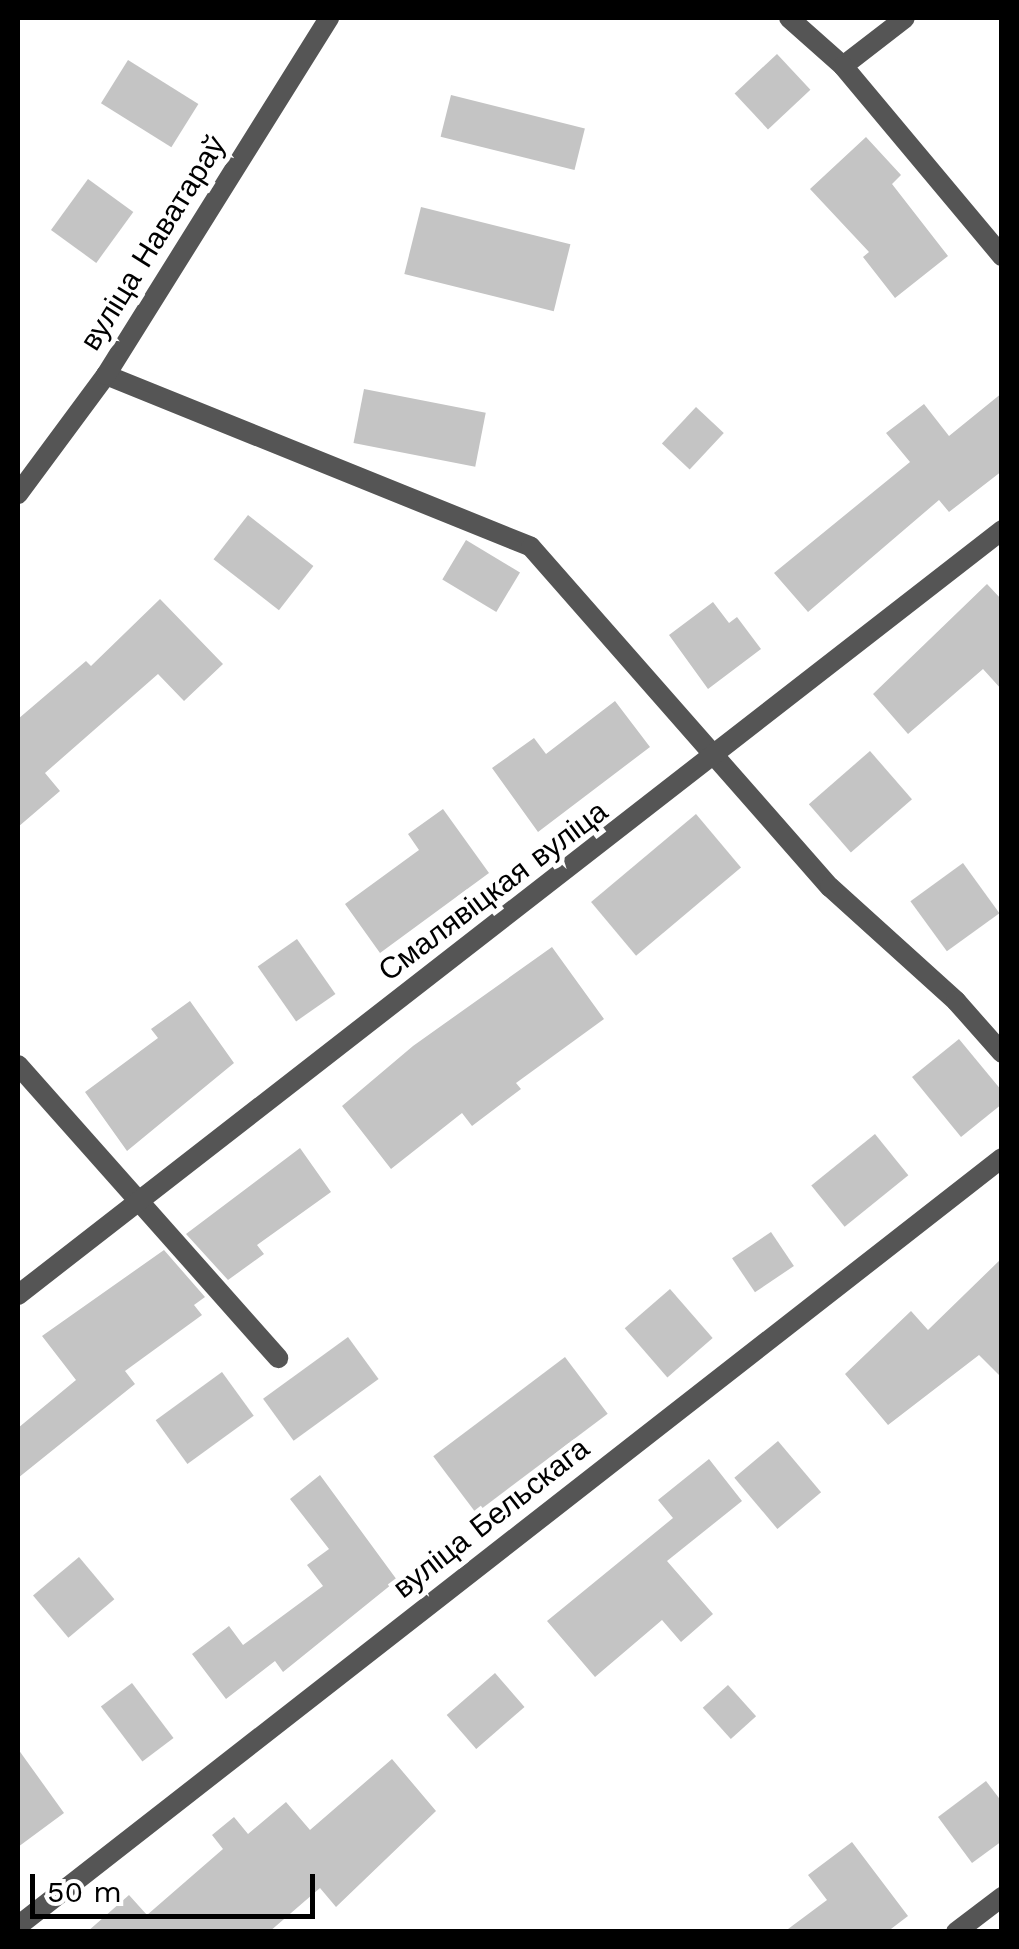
<!DOCTYPE html>
<meta charset="utf-8">
<style>
body{margin:0}
#map{position:relative;width:1019px;height:1949px;overflow:hidden;background:#fff;font-family:"Work Sans",sans-serif}
div>[style]{position:absolute}
.building>*{inset:0;background:#c4c4c4;transform-origin:0 0}
.service>*{height:20px;margin:-10px;padding:0 10px;transform-origin:10px;border-radius:10px;background:#555}
.minor>*{height:20px;margin:-10px;padding:0 10px;transform-origin:10px;border-radius:10px;background:#555}
span{translate:-50% -50%;white-space:nowrap;text-align:center;line-height:1.15;-webkit-text-stroke:10px #fff;paint-order:stroke}
.street-label{font-size:30px;color:#000}
.frame{position:absolute;inset:0;border:20px solid #000;pointer-events:none}
.scale{position:absolute;left:30px;top:1874px;width:285px;height:45px;box-sizing:border-box;border:5px solid #000;border-top:0;padding-left:12px;font-size:30px;line-height:35px;white-space:nowrap;color:#000;-webkit-text-stroke:8px #fff;paint-order:stroke}
</style>
<div id="map">
<div class="building">
<i style="left:777px;top:54px;width:49px;height:58px;rotate:47deg"></i>
<i style="left:128px;top:60px;width:83px;height:51px;rotate:32deg"></i>
<i style="left:451px;top:95px;width:138px;height:43px;rotate:14deg"></i>
<i style="clip-path:polygon(866px 137px,901px 175px,892px 184px,948px 256px,895px 298px,863px 257px,869px 252px,810px 189px)"></i>
<i style="left:88px;top:179px;width:56px;height:63px;rotate:36deg"></i>
<i style="left:421px;top:207px;width:154px;height:69px;rotate:14deg"></i>
<i style="left:364px;top:389px;width:124px;height:55px;rotate:11deg"></i>
<i style="clip-path:polygon(1002px 393px,1002px 471px,949px 512px,939px 500px,808px 612px,774px 573px,910px 462px,886px 433px,924px 404px,949px 436px)"></i>
<i style="left:696px;top:407px;width:38px;height:50px;rotate:43deg"></i>
<i style="left:248px;top:515px;width:83px;height:56px;rotate:38deg"></i>
<i style="left:466px;top:540px;width:63px;height:46px;rotate:31deg"></i>
<i style="clip-path:polygon(987px 584px,1002px 600px,1002px 690px,983px 669px,908px 734px,873px 694px)"></i>
<i style="clip-path:polygon(160px 599px,223px 664px,184px 701px,158px 674px,45px 773px,60px 791px,18px 827px,18px 719px,86px 661px,91px 666px)"></i>
<i style="clip-path:polygon(713px 602px,729px 623px,737px 617px,761px 649px,708px 689px,669px 635px)"></i>
<i style="clip-path:polygon(615px 701px,650px 747px,538px 832px,492px 768px,534px 738px,546px 754px)"></i>
<i style="left:870px;top:751px;width:64px;height:81px;rotate:49deg"></i>
<i style="clip-path:polygon(443px 809px,489px 873px,380px 953px,345px 904px,419px 850px,408px 834px)"></i>
<i style="left:696px;top:814px;width:70px;height:137px;rotate:50deg"></i>
<i style="left:963px;top:863px;width:62px;height:65px;rotate:54deg"></i>
<i style="left:297px;top:939px;width:67px;height:48px;rotate:55deg"></i>
<i style="clip-path:polygon(552px 947px,604px 1019px,516px 1083px,521px 1089px,472px 1126px,462px 1113px,391px 1169px,342px 1106px,413px 1046px)"></i>
<i style="clip-path:polygon(190px 1001px,234px 1063px,127px 1151px,85px 1092px,158px 1038px,151px 1029px)"></i>
<i style="clip-path:polygon(959px 1039px,1002px 1091px,1002px 1104px,961px 1137px,912px 1077px)"></i>
<i style="left:875px;top:1134px;width:53px;height:82px;rotate:51deg"></i>
<i style="clip-path:polygon(300px 1148px,331px 1192px,257px 1245px,264px 1254px,228px 1280px,186px 1234px)"></i>
<i style="left:771px;top:1232px;width:41px;height:47px;rotate:56deg"></i>
<i style="clip-path:polygon(164px 1250px,205px 1297px,194px 1305px,202px 1315px,125px 1371px,135px 1384px,18px 1478px,18px 1428px,76px 1380px,42px 1336px)"></i>
<i style="clip-path:polygon(1002px 1258px,1002px 1378px,979px 1355px,888px 1425px,845px 1374px,911px 1311px,928px 1330px)"></i>
<i style="left:670px;top:1289px;width:65px;height:60px;rotate:49deg"></i>
<i style="left:348px;top:1337px;width:52px;height:105px;rotate:54deg"></i>
<i style="left:565px;top:1357px;width:71px;height:165px;rotate:53deg"></i>
<i style="left:222px;top:1372px;width:54px;height:82px;rotate:54deg"></i>
<i style="left:778px;top:1441px;width:67px;height:57px;rotate:50deg"></i>
<i style="clip-path:polygon(709px 1459px,742px 1501px,667px 1561px,713px 1614px,681px 1642px,662px 1620px,595px 1677px,547px 1621px,673px 1518px,658px 1500px)"></i>
<i style="clip-path:polygon(320px 1475px,397px 1580px,283px 1672px,275px 1661px,226px 1699px,192px 1654px,229px 1626px,243px 1645px,323px 1586px,307px 1565px,329px 1549px,290px 1499px)"></i>
<i style="left:79px;top:1557px;width:55px;height:60px;rotate:50deg"></i>
<i style="left:495px;top:1673px;width:45px;height:64px;rotate:49deg"></i>
<i style="left:132px;top:1683px;width:69px;height:39px;rotate:53deg"></i>
<i style="left:728px;top:1685px;width:42px;height:34px;rotate:48deg"></i>
<i style="clip-path:polygon(18px 1749px,64px 1813px,18px 1847px)"></i>
<i style="clip-path:polygon(392px 1759px,436px 1811px,336px 1907px,320px 1888px,269px 1932px,87px 1932px,129px 1895px,147px 1915px,223px 1849px,212px 1835px,234px 1817px,248px 1834px,286px 1802px,310px 1830px)"></i>
<i style="clip-path:polygon(986px 1781px,1002px 1802px,1002px 1841px,972px 1863px,938px 1817px)"></i>
<i style="clip-path:polygon(852px 1842px,908px 1916px,887px 1932px,784px 1932px,827px 1900px,808px 1875px)"></i>
</div>
<div class="service">
<i style="left:843px;top:66px;width:78px;rotate:-37.7deg"></i>
<i style="left:106px;top:375px;width:458px;rotate:22deg"></i>
<i style="left:531px;top:547px;width:453px;rotate:48.7deg"></i>
<i style="left:830px;top:887px;width:170px;rotate:42.1deg"></i>
<i style="left:956px;top:1001px;width:69px;rotate:48.5deg"></i>
<i style="left:18px;top:1065px;width:392px;rotate:48.4deg"></i>
</div>
<div class="minor">
<i style="left:789px;top:18px;width:72px;rotate:41.6deg"></i>
<i style="left:843px;top:66px;width:248px;rotate:50.1deg"></i>
<i style="left:18px;top:494px;width:148px;rotate:-53.5deg"></i>
<i style="left:106px;top:375px;width:421px;rotate:-58deg"></i>
<i style="left:18px;top:1295px;width:1246px;rotate:-37.86deg"></i>
<i style="left:18px;top:1926px;width:1248px;rotate:-37.97deg"></i>
<i style="left:956px;top:1932px;width:58px;rotate:-37.3deg"></i>
</div>
<div class="street-label">
<span style="left:153px;top:243px;rotate:-58deg">вуліца Наватараў</span>
<span style="left:493px;top:891px;rotate:-37deg">Смалявіцкая вуліца</span>
<span style="left:491px;top:1518px;rotate:-38deg">вуліца Бельскага</span>
</div>
<div class="frame"></div>
<div class="scale">50 m</div>
</div>
